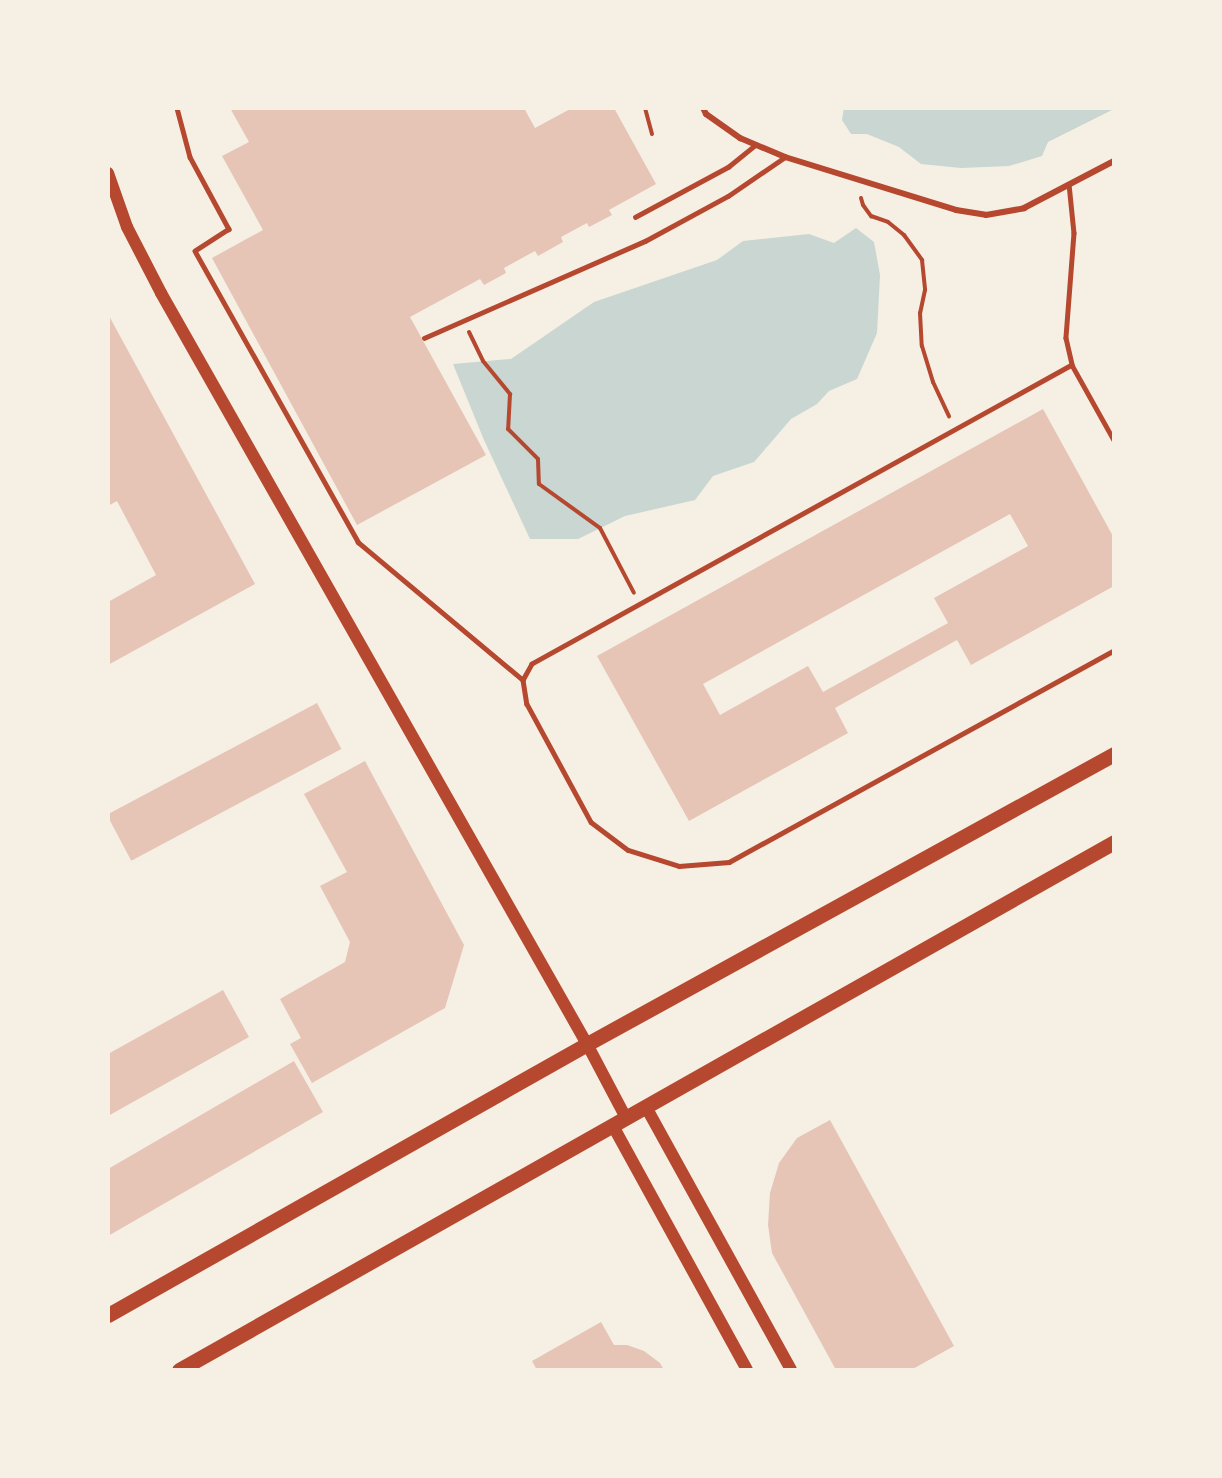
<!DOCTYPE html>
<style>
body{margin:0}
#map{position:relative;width:1222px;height:1478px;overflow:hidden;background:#f6efe4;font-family:Arial,sans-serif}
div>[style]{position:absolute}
.water>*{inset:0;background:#c9d6d2}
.building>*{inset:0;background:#e6c5b7;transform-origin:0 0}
.path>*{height:4px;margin:-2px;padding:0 2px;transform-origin:2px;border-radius:2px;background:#b5482f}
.service>*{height:4.5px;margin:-2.25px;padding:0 2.25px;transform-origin:2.25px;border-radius:2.25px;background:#b5482f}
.minor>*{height:6px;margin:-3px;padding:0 3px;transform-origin:3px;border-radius:3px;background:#b5482f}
.secondary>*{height:12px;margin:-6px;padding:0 6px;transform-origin:6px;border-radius:6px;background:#b5482f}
.primary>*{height:15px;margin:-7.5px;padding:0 7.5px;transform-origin:7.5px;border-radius:7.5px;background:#b5482f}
span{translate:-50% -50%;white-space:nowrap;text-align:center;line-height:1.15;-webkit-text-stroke:6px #f6efe4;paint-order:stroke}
.frame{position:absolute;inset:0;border:110px solid #f6efe4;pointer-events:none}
</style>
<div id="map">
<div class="water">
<i style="clip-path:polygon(844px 108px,1114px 108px,1114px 109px,1048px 142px,1042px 156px,1009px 166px,961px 168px,921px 164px,899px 147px,867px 134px,851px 134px,842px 120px)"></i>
<i style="clip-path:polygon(856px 228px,874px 242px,880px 275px,877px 333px,857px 379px,829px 391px,817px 404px,791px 419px,754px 462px,713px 476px,695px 500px,625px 516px,578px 539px,530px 539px,484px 440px,453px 364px,511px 359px,594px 302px,717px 260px,743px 241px,809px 234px,834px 243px)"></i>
</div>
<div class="building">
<i style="clip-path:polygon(230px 108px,524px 108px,535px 128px,572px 108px,614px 108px,656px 184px,609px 210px,612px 215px,589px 227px,587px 223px,561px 237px,563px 242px,538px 256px,535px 251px,504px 268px,506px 273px,484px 285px,480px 279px,410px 317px,486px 455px,357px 525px,212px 258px,263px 230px,222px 156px,249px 142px)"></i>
<i style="clip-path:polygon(108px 314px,255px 584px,108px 665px,108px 602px,156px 575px,117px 501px,108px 506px)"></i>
<i style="clip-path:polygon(evenodd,1043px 409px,1114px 538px,1114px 586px,971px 665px,957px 640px,835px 708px,848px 733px,689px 821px,597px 656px,1043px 409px,1010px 514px,1028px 546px,934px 598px,948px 623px,823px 692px,808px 666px,720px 715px,703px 684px,1010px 514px)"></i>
<i style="left:317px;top:703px;width:52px;height:238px;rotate:62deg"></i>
<i style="clip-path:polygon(365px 761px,464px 945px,445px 1008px,312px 1083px,290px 1044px,301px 1038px,280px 999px,345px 962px,350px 942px,320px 886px,347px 872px,304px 794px)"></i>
<i style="clip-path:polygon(223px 990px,249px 1037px,108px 1116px,108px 1054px)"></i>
<i style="clip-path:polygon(294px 1061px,323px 1112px,108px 1236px,108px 1169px)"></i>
<i style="clip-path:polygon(830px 1120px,954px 1346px,911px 1370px,836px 1370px,772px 1253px,768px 1225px,770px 1193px,779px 1163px,797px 1138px)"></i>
<i style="clip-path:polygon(601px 1322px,614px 1345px,627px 1345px,644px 1351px,660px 1363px,664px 1370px,537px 1370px,532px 1361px)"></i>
</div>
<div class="path">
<i style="left:645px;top:108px;width:27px;rotate:75deg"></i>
<i style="left:861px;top:198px;width:7px;rotate:74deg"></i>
<i style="left:863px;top:205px;width:14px;rotate:54deg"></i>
<i style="left:871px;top:216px;width:18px;rotate:19deg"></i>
<i style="left:888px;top:222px;width:21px;rotate:39deg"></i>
<i style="left:904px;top:235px;width:31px;rotate:54deg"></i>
<i style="left:922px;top:260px;width:30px;rotate:84deg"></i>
<i style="left:925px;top:290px;width:24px;rotate:102deg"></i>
<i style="left:920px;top:313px;width:33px;rotate:87deg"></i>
<i style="left:922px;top:346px;width:38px;rotate:73deg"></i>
<i style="left:933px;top:382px;width:38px;rotate:65deg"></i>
<i style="left:469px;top:332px;width:32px;rotate:64deg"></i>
<i style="left:483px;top:361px;width:43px;rotate:50.7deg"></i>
<i style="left:510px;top:394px;width:35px;rotate:93deg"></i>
<i style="left:508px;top:429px;width:42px;rotate:45deg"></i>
<i style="left:538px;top:459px;width:25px;rotate:88deg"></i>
<i style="left:539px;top:484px;width:75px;rotate:35.8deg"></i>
<i style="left:600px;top:528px;width:73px;rotate:62.4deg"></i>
</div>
<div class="service">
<i style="left:177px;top:108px;width:51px;rotate:75.1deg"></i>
<i style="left:190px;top:157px;width:82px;rotate:61.6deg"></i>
<i style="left:229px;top:229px;width:40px;rotate:147.1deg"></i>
<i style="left:195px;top:251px;width:334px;rotate:60.7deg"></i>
<i style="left:358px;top:542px;width:215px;rotate:39.9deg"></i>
<i style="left:1069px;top:184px;width:49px;rotate:84.2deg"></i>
<i style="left:1074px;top:233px;width:105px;rotate:94.4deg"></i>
<i style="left:1066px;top:338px;width:28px;rotate:77deg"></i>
<i style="left:1072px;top:365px;width:86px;rotate:60.8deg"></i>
<i style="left:635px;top:217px;width:106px;rotate:-28.3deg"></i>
<i style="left:728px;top:167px;width:35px;rotate:-39deg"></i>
<i style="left:424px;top:338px;width:241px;rotate:-23.7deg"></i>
<i style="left:645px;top:241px;width:94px;rotate:-28.5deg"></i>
<i style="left:728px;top:196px;width:69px;rotate:-34.4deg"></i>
<i style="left:1072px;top:365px;width:617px;rotate:151.03deg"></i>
<i style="left:532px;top:664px;width:18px;rotate:119deg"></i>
<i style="left:523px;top:680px;width:24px;rotate:81deg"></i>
<i style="left:527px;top:704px;width:134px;rotate:61.5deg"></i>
<i style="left:591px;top:822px;width:46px;rotate:37.1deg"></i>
<i style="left:628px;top:850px;width:53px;rotate:17.4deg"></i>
<i style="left:679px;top:866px;width:50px;rotate:-4.6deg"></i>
<i style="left:729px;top:862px;width:440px;rotate:-28.8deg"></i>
</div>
<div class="minor">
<i style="left:703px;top:108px;width:7px;rotate:63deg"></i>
<i style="left:706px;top:114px;width:42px;rotate:35.2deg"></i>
<i style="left:740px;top:138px;width:49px;rotate:22.9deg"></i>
<i style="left:785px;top:157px;width:179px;rotate:17.2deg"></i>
<i style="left:956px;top:210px;width:30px;rotate:9deg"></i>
<i style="left:986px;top:215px;width:39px;rotate:-10deg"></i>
<i style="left:1024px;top:208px;width:102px;rotate:-27.6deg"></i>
</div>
<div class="secondary">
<i style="left:108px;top:173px;width:57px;rotate:70.6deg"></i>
<i style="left:127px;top:227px;width:74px;rotate:62.7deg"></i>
<i style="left:161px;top:293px;width:863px;rotate:60.44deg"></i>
<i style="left:587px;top:1044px;width:84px;rotate:62.2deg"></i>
<i style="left:646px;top:1107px;width:300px;rotate:61.1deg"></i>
<i style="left:613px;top:1126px;width:278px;rotate:61.2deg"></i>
</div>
<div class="primary">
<i style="left:108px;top:1315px;width:550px;rotate:-29.5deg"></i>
<i style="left:587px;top:1044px;width:602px;rotate:-28.82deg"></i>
<i style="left:179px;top:1370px;width:1074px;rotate:-29.45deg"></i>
</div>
<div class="frame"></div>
</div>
